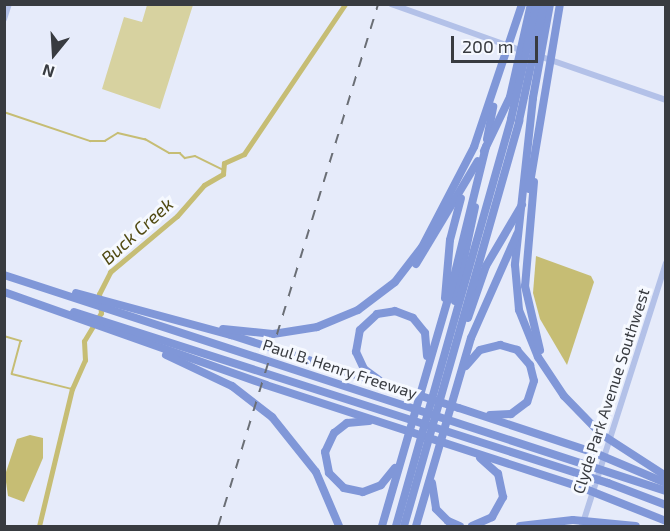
<!DOCTYPE html>
<style>
body{margin:0}
#map{position:relative;width:670px;height:531px;overflow:hidden;background:#e6ebfa;font-family:"Exo 2",sans-serif}
div>[style]{position:absolute}
.green>*{inset:0;background:#d7d2a0}
.forest>*{inset:0;background:#c6bd74}
.stream>*{height:1.5px;margin:-0.75px;padding:0 0.75px;transform-origin:0.75px;border-radius:0.75px;background:#c6bd74}
.river>*{height:5px;margin:-2.5px;padding:0 2.5px;transform-origin:2.5px;border-radius:2.5px;background:#c6bd74}
.major>*{height:6px;margin:-3px;padding:0 3px;transform-origin:3px;border-radius:3px;background:#b3c1e8}
.highway>*{height:8px;margin:-4px;padding:0 4px;transform-origin:4px;border-radius:4px;background:#8097d8}
.rail>*{height:1.5px;margin-top:-0.75px;transform-origin:0;background:repeating-linear-gradient(90deg,#6a6e75 0 10px,transparent 0 20px)}
span{translate:-50% -50%;white-space:nowrap;text-align:center;line-height:1.15;-webkit-text-stroke:6px #f6f9ff;paint-order:stroke}
.street-label{font-size:16px;color:#383b40}
.water-label{font-size:18px;color:#514a12;font-style:italic}
.frame{position:absolute;inset:0;border:6px solid #383b40;pointer-events:none}
.north{position:absolute;left:24px;top:24px;width:60px;height:60px;-webkit-text-stroke:4px #f6f9ff;paint-order:stroke;rotate:198deg;font-size:16px;font-weight:700;line-height:24px;text-align:center;color:#383b40}
.north::after{content:'';display:block;margin:auto;width:21px;height:27px;background:#383b40;clip-path:polygon(50% 0,100% 100%,50% 72%,0 100%)}
.scale{position:absolute;left:451px;top:36px;width:87px;height:27px;box-sizing:border-box;border:3px solid #383b40;border-top:0;padding-left:8px;font-size:18px;line-height:21px;white-space:nowrap;color:#383b40;-webkit-text-stroke:4px #f6f9ff;paint-order:stroke}
</style>
<div id="map">
<div class="green">
<i style="clip-path:polygon(147px 5px,193px 5px,160px 109px,102px 89px,124px 17px,142px 22px)"></i>
</div>
<div class="forest">
<i style="clip-path:polygon(536px 256px,591px 276px,594px 282px,567px 365px,540px 319px,533px 293px)"></i>
<i style="clip-path:polygon(30px 435px,43px 438px,43px 458px,24px 502px,8px 496px,5px 475px,17px 439px)"></i>
</div>
<div class="stream">
<i style="left:4px;top:112px;width:91px;rotate:18.6deg"></i>
<i style="left:90px;top:141px;width:15px"></i>
<i style="left:105px;top:141px;width:15px;rotate:-32deg"></i>
<i style="left:118px;top:133px;width:28px;rotate:13deg"></i>
<i style="left:145px;top:139px;width:28px;rotate:30deg"></i>
<i style="left:169px;top:153px;width:11px"></i>
<i style="left:180px;top:153px;width:7px;rotate:45deg"></i>
<i style="left:185px;top:158px;width:10px;rotate:-11deg"></i>
<i style="left:195px;top:156px;width:30px;rotate:26deg"></i>
<i style="left:4px;top:336px;width:18px;rotate:16deg"></i>
<i style="left:21px;top:341px;width:34px;rotate:105deg"></i>
<i style="left:12px;top:374px;width:62px;rotate:14deg"></i>
</div>
<div class="river">
<i style="left:39px;top:526px;width:141px;rotate:-76.5deg"></i>
<i style="left:72px;top:389px;width:32px;rotate:-66deg"></i>
<i style="left:85px;top:360px;width:19px;rotate:-93deg"></i>
<i style="left:84px;top:341px;width:33px;rotate:-59deg"></i>
<i style="left:101px;top:313px;width:19px;rotate:-96deg"></i>
<i style="left:99px;top:294px;width:25px;rotate:-63deg"></i>
<i style="left:110px;top:272px;width:87px;rotate:-39.9deg"></i>
<i style="left:177px;top:216px;width:41px;rotate:-48.9deg"></i>
<i style="left:204px;top:185px;width:22px;rotate:-30deg"></i>
<i style="left:223px;top:174px;width:11px;rotate:-85deg"></i>
<i style="left:224px;top:163px;width:22px;rotate:-24deg"></i>
<i style="left:244px;top:154px;width:181px;rotate:-56deg"></i>
</div>
<div class="major">
<i style="left:391px;top:4px;width:140px;rotate:19.6deg"></i>
<i style="left:4px;top:19px;width:16px;rotate:-72deg"></i>
<i style="left:539px;top:56px;width:134px;rotate:19.1deg"></i>
<i style="left:582px;top:526px;width:276px;rotate:-72.3deg"></i>
</div>
<div class="highway">
<i style="left:550px;top:4px;width:96px;rotate:100.3deg"></i>
<i style="left:533px;top:98px;width:168px;rotate:96.2deg"></i>
<i style="left:515px;top:265px;width:45px;rotate:84.9deg"></i>
<i style="left:519px;top:310px;width:51px;rotate:68deg"></i>
<i style="left:538px;top:357px;width:47px;rotate:56.3deg"></i>
<i style="left:564px;top:396px;width:53px;rotate:45.8deg"></i>
<i style="left:601px;top:434px;width:77px;rotate:32.9deg"></i>
<i style="left:487px;top:139px;width:33px;rotate:-79deg"></i>
<i style="left:484px;top:151px;width:60px;rotate:-64.3deg"></i>
<i style="left:510px;top:97px;width:95px;rotate:-77.3deg"></i>
<i style="left:534px;top:182px;width:104px;rotate:94.9deg"></i>
<i style="left:525px;top:286px;width:66px;rotate:76.8deg"></i>
<i style="left:529px;top:189px;width:188px;rotate:-80.5deg"></i>
<i style="left:416px;top:264px;width:120px;rotate:-59deg"></i>
<i style="left:4px;top:275px;width:696px;rotate:18.07deg"></i>
<i style="left:4px;top:292px;width:278px;rotate:19.5deg"></i>
<i style="left:266px;top:385px;width:333px;rotate:18deg"></i>
<i style="left:583px;top:488px;width:89px;rotate:21.7deg"></i>
<i style="left:76px;top:293px;width:161px;rotate:15.2deg"></i>
<i style="left:231px;top:335px;width:239px;rotate:17.8deg"></i>
<i style="left:459px;top:408px;width:143px;rotate:18.3deg"></i>
<i style="left:595px;top:453px;width:77px;rotate:22.9deg"></i>
<i style="left:445px;top:298px;width:58px;rotate:-85.1deg"></i>
<i style="left:450px;top:240px;width:43px;rotate:-75.3deg"></i>
<i style="left:455px;top:301px;width:96px;rotate:-78deg"></i>
<i style="left:74px;top:312px;width:561px;rotate:17.76deg"></i>
<i style="left:608px;top:483px;width:62px;rotate:20.8deg"></i>
<i style="left:468px;top:318px;width:55px;rotate:-70.9deg"></i>
<i style="left:486px;top:266px;width:71px;rotate:-59.5deg"></i>
<i style="left:223px;top:329px;width:50px;rotate:5.7deg"></i>
<i style="left:273px;top:334px;width:45px;rotate:-9deg"></i>
<i style="left:317px;top:327px;width:44px;rotate:-22.5deg"></i>
<i style="left:358px;top:310px;width:46px;rotate:-37.1deg"></i>
<i style="left:395px;top:282px;width:44px;rotate:-52.4deg"></i>
<i style="left:422px;top:247px;width:113px;rotate:-62.5deg"></i>
<i style="left:474px;top:147px;width:151px;rotate:-71.4deg"></i>
<i style="left:166px;top:355px;width:73px;rotate:25.2deg"></i>
<i style="left:232px;top:386px;width:51px;rotate:37.8deg"></i>
<i style="left:272px;top:417px;width:70px;rotate:51.3deg"></i>
<i style="left:316px;top:472px;width:59px;rotate:66.9deg"></i>
<i style="left:466px;top:366px;width:21px;rotate:-49deg"></i>
<i style="left:480px;top:350px;width:21px;rotate:-14deg"></i>
<i style="left:500px;top:345px;width:18px;rotate:16deg"></i>
<i style="left:517px;top:350px;width:20px;rotate:49deg"></i>
<i style="left:530px;top:365px;width:16px;rotate:76deg"></i>
<i style="left:534px;top:381px;width:22px;rotate:108deg"></i>
<i style="left:527px;top:402px;width:20px;rotate:143deg"></i>
<i style="left:511px;top:414px;width:21px;rotate:177deg"></i>
<i style="left:379px;top:380px;width:19px;rotate:-144deg"></i>
<i style="left:364px;top:369px;width:19px;rotate:-115deg"></i>
<i style="left:356px;top:352px;width:22px;rotate:-80deg"></i>
<i style="left:360px;top:330px;width:23px;rotate:-43deg"></i>
<i style="left:377px;top:314px;width:18px;rotate:-9deg"></i>
<i style="left:395px;top:311px;width:19px;rotate:21deg"></i>
<i style="left:413px;top:318px;width:19px;rotate:51deg"></i>
<i style="left:425px;top:333px;width:23px;rotate:85deg"></i>
<i style="left:369px;top:421px;width:22px;rotate:175deg"></i>
<i style="left:347px;top:423px;width:16px;rotate:142deg"></i>
<i style="left:334px;top:433px;width:21px;rotate:115deg"></i>
<i style="left:325px;top:452px;width:21px;rotate:79deg"></i>
<i style="left:329px;top:473px;width:21px;rotate:45deg"></i>
<i style="left:344px;top:488px;width:19px;rotate:12deg"></i>
<i style="left:363px;top:492px;width:19px;rotate:-21deg"></i>
<i style="left:381px;top:485px;width:22px;rotate:-51deg"></i>
<i style="left:432px;top:483px;width:26px;rotate:81deg"></i>
<i style="left:436px;top:509px;width:17px;rotate:45deg"></i>
<i style="left:448px;top:521px;width:13px;rotate:23deg"></i>
<i style="left:382px;top:526px;width:247px;rotate:-73.8deg"></i>
<i style="left:451px;top:289px;width:147px;rotate:-76.2deg"></i>
<i style="left:396px;top:526px;width:423px;rotate:-74.2deg"></i>
<i style="left:511px;top:119px;width:118px;rotate:-77.3deg"></i>
<i style="left:404px;top:526px;width:421px;rotate:-74.1deg"></i>
<i style="left:519px;top:121px;width:120px;rotate:-77.9deg"></i>
<i style="left:416px;top:526px;width:196px;rotate:-73.7deg"></i>
<i style="left:471px;top:338px;width:114px;rotate:-66.1deg"></i>
<i style="left:472px;top:526px;width:22px;rotate:-24deg"></i>
<i style="left:492px;top:517px;width:23px;rotate:-61deg"></i>
<i style="left:503px;top:497px;width:24px;rotate:-102deg"></i>
<i style="left:498px;top:474px;width:24px;rotate:-138deg"></i>
<i style="left:520px;top:526px;width:53px;rotate:-6.5deg"></i>
<i style="left:573px;top:520px;width:63px;rotate:5.4deg"></i>
</div>
<div class="rail">
<i style="left:218px;top:526px;width:546px;rotate:-72.96deg"></i>
</div>
<div class="street-label">
<span style="left:340px;top:369px;rotate:18deg">Paul B. Henry Freeway</span>
<span style="left:611px;top:391px;rotate:-72deg">Clyde Park Avenue Southwest</span>
</div>
<div class="water-label">
<span style="left:137px;top:231px;rotate:-42deg">Buck Creek</span>
</div>
<div class="frame"></div>
<div class="north">N</div>
<div class="scale">200 m</div>
</div>
